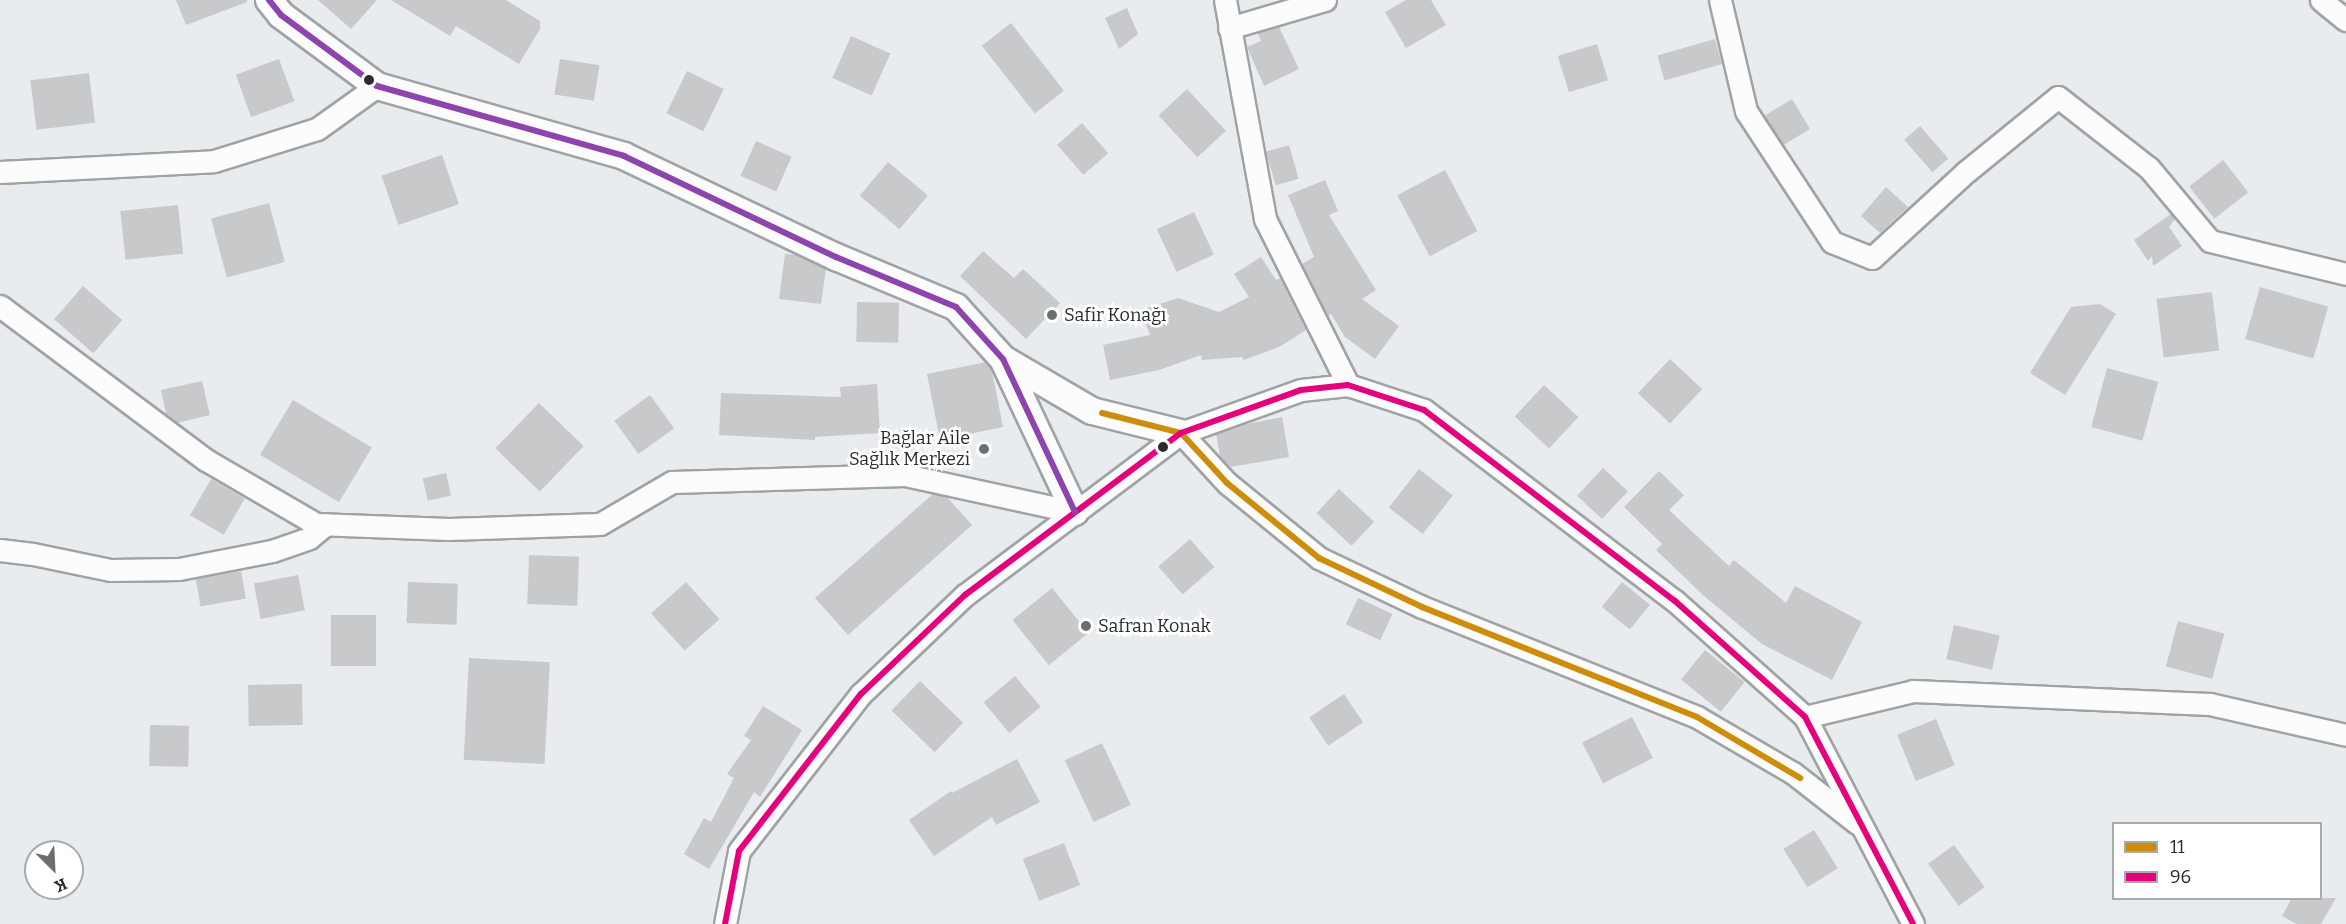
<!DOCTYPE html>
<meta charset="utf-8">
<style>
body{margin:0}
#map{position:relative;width:2346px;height:924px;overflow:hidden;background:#e9ecee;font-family:Bitter,serif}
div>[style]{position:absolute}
.building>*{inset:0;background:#c7c9ca;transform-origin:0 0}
.roads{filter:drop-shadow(2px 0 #a0a3a4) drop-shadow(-2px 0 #a0a3a4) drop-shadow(0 2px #a0a3a4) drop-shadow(0 -2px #a0a3a4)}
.minor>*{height:21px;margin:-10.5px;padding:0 10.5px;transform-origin:10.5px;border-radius:10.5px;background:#fcfcfc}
.tertiary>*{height:26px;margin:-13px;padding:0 13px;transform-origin:13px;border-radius:13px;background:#fcfcfc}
.bus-1>*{height:6px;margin:-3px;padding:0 3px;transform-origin:3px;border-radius:3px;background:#ce8d09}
.bus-2>*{height:6px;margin:-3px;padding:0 3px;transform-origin:3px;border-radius:3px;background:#e5007d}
.bus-3>*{height:6px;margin:-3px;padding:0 3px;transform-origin:3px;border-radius:3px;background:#8e44ad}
.dots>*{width:16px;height:16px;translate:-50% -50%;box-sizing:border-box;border:3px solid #fff;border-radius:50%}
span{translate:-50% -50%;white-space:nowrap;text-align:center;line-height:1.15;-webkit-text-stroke:5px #fff;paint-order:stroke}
.poi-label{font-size:18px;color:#292b2c}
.left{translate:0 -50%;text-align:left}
.right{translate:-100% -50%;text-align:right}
.legend{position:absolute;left:2112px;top:822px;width:210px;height:78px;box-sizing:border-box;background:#fff;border:2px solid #a9aaab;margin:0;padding:8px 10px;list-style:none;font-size:18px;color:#292b2c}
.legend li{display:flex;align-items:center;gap:12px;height:30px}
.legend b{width:30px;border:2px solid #a9aaab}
.north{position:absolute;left:24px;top:840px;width:60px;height:60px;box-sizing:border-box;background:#fff;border:2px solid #a9aaab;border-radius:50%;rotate:156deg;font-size:16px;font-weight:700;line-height:24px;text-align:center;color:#292b2c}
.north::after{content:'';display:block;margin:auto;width:21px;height:27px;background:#6c6f70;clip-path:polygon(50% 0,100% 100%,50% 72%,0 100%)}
</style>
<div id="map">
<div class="building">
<i style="clip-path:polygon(176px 0,247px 0,247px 2px,186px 25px)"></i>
<i style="clip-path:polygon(318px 0,377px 0,351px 29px)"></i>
<i style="clip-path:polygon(391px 0,506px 0,540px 21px,540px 29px,519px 64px,456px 26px,450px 36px)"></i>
<i style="clip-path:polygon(1406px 0,1431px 0,1446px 25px,1406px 48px,1385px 12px)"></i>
<i style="clip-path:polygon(1127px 8px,1138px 34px,1119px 49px,1105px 18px)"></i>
<i style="left:1011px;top:23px;width:86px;height:37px;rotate:52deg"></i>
<i style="clip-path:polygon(1279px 27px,1299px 69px,1264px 86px,1247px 47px,1261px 41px,1258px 33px)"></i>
<i style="left:851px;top:36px;width:43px;height:46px;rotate:24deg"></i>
<i style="left:1715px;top:39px;width:26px;height:60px;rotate:74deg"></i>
<i style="left:1597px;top:44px;width:38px;height:41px;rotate:73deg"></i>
<i style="left:279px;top:59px;width:45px;height:46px;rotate:70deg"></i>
<i style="left:560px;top:59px;width:40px;height:36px;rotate:9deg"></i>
<i style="left:687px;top:71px;width:41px;height:47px;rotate:26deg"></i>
<i style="left:89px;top:73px;width:50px;height:59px;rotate:83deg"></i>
<i style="left:1187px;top:89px;width:57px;height:39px;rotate:47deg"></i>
<i style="left:1792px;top:99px;width:35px;height:32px;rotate:59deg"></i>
<i style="left:1082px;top:123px;width:40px;height:33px;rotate:49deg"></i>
<i style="left:1920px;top:126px;width:43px;height:21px;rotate:49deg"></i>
<i style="left:756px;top:141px;width:39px;height:38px;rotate:24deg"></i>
<i style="left:1289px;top:145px;width:35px;height:24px;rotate:74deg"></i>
<i style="left:442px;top:155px;width:52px;height:64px;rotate:71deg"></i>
<i style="left:2223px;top:160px;width:41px;height:43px;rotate:52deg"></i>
<i style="left:888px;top:162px;width:52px;height:44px;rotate:40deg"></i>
<i style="left:1445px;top:170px;width:69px;height:54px;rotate:62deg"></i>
<i style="clip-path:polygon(1325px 180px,1338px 211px,1329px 215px,1376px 290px,1362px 299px,1399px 326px,1375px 359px,1345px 337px,1331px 314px,1328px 316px,1302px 264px,1314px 257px,1288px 195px)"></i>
<i style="clip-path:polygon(1886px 187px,1908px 207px,1880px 233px,1861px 216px)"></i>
<i style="left:269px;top:203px;width:61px;height:60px;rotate:75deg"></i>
<i style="left:178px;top:205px;width:49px;height:58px;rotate:84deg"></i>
<i style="left:1194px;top:212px;width:47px;height:41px;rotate:65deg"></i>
<i style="clip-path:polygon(2171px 214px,2175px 219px,2169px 227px,2182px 246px,2153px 266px,2152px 256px,2148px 261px,2134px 240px)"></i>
<i style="clip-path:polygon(983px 251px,1014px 278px,1023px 269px,1060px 303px,1026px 339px,960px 276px)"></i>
<i style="clip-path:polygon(785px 254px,797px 255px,826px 269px,821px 304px,779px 299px)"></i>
<i style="clip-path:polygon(1261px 257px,1276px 280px,1280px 278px,1306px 330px,1281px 346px,1244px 360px,1242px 357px,1202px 360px,1201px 355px,1159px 370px,1110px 380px,1103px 345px,1150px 335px,1141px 310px,1178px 298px,1219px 312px,1249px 297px,1234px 274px)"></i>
<i style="left:83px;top:286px;width:52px;height:44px;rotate:41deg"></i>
<i style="left:2260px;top:287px;width:71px;height:54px;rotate:16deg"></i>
<i style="left:2212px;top:292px;width:59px;height:56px;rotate:83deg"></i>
<i style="left:857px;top:302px;width:42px;height:40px;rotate:1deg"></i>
<i style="clip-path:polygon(2100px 304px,2116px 314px,2065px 395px,2030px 373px,2071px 307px)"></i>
<i style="left:1670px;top:359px;width:44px;height:47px;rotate:43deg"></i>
<i style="clip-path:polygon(986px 362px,992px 371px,1003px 427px,940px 440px,927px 374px)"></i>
<i style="left:2107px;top:368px;width:53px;height:61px;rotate:15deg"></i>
<i style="clip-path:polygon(202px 381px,210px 415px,177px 423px,166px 414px,161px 390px)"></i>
<i style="clip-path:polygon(877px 384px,880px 433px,815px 437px,815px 440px,719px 435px,721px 393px,841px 397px,840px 387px)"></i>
<i style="left:1544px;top:385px;width:47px;height:43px;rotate:43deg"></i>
<i style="left:650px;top:395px;width:41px;height:44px;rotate:54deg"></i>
<i style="left:293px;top:400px;width:92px;height:64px;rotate:31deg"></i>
<i style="left:539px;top:403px;width:62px;height:63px;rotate:44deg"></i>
<i style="clip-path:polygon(1282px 417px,1289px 457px,1230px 467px,1220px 456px,1216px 434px,1242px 425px)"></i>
<i style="left:1603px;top:468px;width:34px;height:38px;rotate:43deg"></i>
<i style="left:1419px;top:469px;width:43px;height:49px;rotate:38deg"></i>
<i style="clip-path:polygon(1659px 471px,1684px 495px,1669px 510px,1729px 566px,1734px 560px,1786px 603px,1795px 586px,1862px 622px,1832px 680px,1762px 644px,1704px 596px,1656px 550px,1662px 544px,1624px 507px)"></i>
<i style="left:446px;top:473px;width:23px;height:24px;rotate:77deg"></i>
<i style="left:211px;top:479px;width:39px;height:42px;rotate:30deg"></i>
<i style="left:1339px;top:489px;width:48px;height:33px;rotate:43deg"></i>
<i style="clip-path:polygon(933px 494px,947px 497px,972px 525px,848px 635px,815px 598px)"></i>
<i style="left:1190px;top:539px;width:37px;height:42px;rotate:49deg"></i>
<i style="left:529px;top:555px;width:50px;height:49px;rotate:2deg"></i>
<i style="left:241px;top:571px;width:28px;height:46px;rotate:80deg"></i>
<i style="left:298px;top:575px;width:36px;height:45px;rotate:79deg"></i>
<i style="left:408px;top:582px;width:50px;height:41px;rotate:2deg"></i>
<i style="left:686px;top:582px;width:50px;height:47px;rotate:48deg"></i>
<i style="left:1622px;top:582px;width:36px;height:32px;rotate:39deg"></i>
<i style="left:1052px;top:588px;width:58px;height:51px;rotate:51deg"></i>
<i style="left:1358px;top:598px;width:38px;height:29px;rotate:25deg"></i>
<i style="left:331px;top:615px;width:45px;height:51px"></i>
<i style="left:2178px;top:621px;width:48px;height:47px;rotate:15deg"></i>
<i style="left:1954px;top:625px;width:47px;height:35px;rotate:13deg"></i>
<i style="left:1705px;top:650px;width:51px;height:38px;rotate:39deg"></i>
<i style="left:469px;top:658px;width:81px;height:102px;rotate:3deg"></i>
<i style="left:1015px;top:676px;width:40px;height:41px;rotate:50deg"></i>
<i style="left:920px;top:681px;width:60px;height:41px;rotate:44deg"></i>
<i style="left:302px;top:684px;width:41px;height:54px;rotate:89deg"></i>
<i style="left:1344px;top:694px;width:34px;height:42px;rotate:56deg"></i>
<i style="clip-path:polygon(763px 706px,802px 730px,760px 797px,754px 792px,709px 869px,684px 854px,704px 818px,711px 822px,734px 778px,727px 774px,751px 740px,744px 736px)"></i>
<i style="left:1632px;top:717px;width:46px;height:56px;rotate:63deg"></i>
<i style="left:1936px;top:719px;width:50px;height:42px;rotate:68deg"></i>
<i style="left:150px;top:725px;width:39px;height:41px;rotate:1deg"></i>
<i style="left:1102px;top:743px;width:68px;height:41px;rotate:65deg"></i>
<i style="clip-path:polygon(1017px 759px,1040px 802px,996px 825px,992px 817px,934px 856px,909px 820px,951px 791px,952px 793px)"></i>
<i style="left:1814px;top:830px;width:45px;height:36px;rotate:58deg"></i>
<i style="left:1064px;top:843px;width:45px;height:44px;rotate:69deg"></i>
<i style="left:1954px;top:845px;width:52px;height:32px;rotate:54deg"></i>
<i style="clip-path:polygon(2292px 898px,2336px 898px,2321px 924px,2297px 924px,2282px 916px)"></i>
</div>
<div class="roads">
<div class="minor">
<i style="left:1225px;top:0;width:223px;rotate:79.6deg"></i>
<i style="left:1265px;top:219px;width:186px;rotate:63.4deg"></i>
<i style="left:1720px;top:0;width:114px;rotate:76.8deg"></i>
<i style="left:1746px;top:111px;width:157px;rotate:56.7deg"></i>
<i style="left:1832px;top:242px;width:43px;rotate:21.8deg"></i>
<i style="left:1872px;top:258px;width:129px;rotate:-42.5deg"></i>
<i style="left:1967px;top:171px;width:117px;rotate:-39.1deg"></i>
<i style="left:2058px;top:97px;width:115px;rotate:38deg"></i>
<i style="left:2149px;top:168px;width:95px;rotate:50.1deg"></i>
<i style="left:2210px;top:241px;width:140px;rotate:13.6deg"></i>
<i style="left:2321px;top:0;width:32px;rotate:39deg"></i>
<i style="left:1229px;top:28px;width:100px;rotate:-16.3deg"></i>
<i style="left:0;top:172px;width:214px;rotate:-2.9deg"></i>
<i style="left:214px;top:161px;width:108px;rotate:-17.3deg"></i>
<i style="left:317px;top:129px;width:74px;rotate:-35.6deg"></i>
<i style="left:0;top:306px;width:257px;rotate:36.8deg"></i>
<i style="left:206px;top:460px;width:127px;rotate:30.2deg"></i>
<i style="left:316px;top:524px;width:133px;rotate:2.2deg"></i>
<i style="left:449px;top:529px;width:151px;rotate:-1.9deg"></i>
<i style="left:600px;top:524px;width:83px;rotate:-30.3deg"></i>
<i style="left:672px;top:482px;width:233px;rotate:-1.7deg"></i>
<i style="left:905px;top:475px;width:174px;rotate:12.3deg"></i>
<i style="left:1181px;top:433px;width:68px;rotate:47.4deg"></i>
<i style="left:1227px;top:483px;width:119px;rotate:39.2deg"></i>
<i style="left:1319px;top:558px;width:114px;rotate:25.4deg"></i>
<i style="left:1422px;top:607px;width:296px;rotate:21.8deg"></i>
<i style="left:1697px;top:717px;width:111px;rotate:30.3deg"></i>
<i style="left:1793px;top:773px;width:81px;rotate:38deg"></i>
<i style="left:0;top:550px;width:33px;rotate:7deg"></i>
<i style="left:33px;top:554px;width:79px;rotate:11.7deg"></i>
<i style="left:110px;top:570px;width:69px;rotate:-0.8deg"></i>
<i style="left:179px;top:569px;width:95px;rotate:-11deg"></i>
<i style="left:272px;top:551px;width:39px;rotate:-19deg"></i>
<i style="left:309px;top:538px;width:22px;rotate:-39deg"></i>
<i style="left:1805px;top:717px;width:111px;rotate:-13.5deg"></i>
<i style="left:1913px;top:691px;width:297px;rotate:2.5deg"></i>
<i style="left:2210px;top:704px;width:139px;rotate:12.8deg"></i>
<i style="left:725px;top:924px;width:74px;rotate:-79.1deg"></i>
<i style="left:739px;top:851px;width:199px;rotate:-52.2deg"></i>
<i style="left:861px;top:694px;width:144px;rotate:-43.6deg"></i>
<i style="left:965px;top:595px;width:270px;rotate:-36.9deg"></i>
<i style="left:1181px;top:433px;width:127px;rotate:-19.7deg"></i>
<i style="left:1301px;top:390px;width:47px;rotate:-6.1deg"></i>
<i style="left:1348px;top:385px;width:80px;rotate:18.2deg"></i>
<i style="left:1424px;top:410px;width:315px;rotate:37.3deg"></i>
<i style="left:1675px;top:601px;width:174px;rotate:41.7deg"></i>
<i style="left:1805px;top:717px;width:233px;rotate:62.4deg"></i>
</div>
<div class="tertiary">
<i style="left:269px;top:0;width:19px;rotate:51deg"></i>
<i style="left:281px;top:15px;width:119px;rotate:36.5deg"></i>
<i style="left:377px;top:86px;width:257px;rotate:15.8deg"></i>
<i style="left:624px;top:156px;width:235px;rotate:25.5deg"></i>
<i style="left:836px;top:257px;width:130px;rotate:22.6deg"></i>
<i style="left:956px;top:307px;width:70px;rotate:47.9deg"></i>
<i style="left:1003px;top:359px;width:169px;rotate:64.8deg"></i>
<i style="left:1003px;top:359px;width:103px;rotate:30.3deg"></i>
<i style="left:1092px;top:411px;width:92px;rotate:13.9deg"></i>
</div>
</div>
<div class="bus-1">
<i style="left:1102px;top:413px;width:81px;rotate:14.2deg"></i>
<i style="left:1181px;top:433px;width:68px;rotate:47.4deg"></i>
<i style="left:1227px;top:483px;width:119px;rotate:39.2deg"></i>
<i style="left:1319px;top:558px;width:114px;rotate:25.4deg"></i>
<i style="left:1422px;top:607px;width:296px;rotate:21.8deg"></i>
<i style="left:1697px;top:717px;width:120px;rotate:30.6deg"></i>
</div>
<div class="bus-2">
<i style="left:725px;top:924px;width:74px;rotate:-79.1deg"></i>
<i style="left:739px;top:851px;width:199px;rotate:-52.2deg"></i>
<i style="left:861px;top:694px;width:144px;rotate:-43.6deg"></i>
<i style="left:965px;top:595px;width:270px;rotate:-36.9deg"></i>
<i style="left:1181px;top:433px;width:127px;rotate:-19.7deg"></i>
<i style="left:1301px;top:390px;width:47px;rotate:-6.1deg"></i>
<i style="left:1348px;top:385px;width:80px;rotate:18.2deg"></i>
<i style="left:1424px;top:410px;width:315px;rotate:37.3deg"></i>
<i style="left:1675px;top:601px;width:174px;rotate:41.7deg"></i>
<i style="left:1805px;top:717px;width:233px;rotate:62.4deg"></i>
</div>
<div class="bus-3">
<i style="left:269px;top:0;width:19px;rotate:51deg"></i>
<i style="left:281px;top:15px;width:119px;rotate:36.5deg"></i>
<i style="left:377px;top:86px;width:257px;rotate:15.8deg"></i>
<i style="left:624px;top:156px;width:235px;rotate:25.5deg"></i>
<i style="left:836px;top:257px;width:130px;rotate:22.6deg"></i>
<i style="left:956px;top:307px;width:70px;rotate:47.9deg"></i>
<i style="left:1003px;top:359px;width:169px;rotate:64.8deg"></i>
</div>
<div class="dots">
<i style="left:369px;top:80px;background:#292b2c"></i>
<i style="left:1052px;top:315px;background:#6c6f70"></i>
<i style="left:1163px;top:447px;background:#292b2c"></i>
<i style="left:984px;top:449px;background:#6c6f70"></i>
<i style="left:1086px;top:626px;background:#6c6f70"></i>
</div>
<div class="poi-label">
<span class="left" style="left:1064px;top:315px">Safir Konağı</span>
<span class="right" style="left:970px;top:449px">Bağlar Aile<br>Sağlık Merkezi</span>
<span class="left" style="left:1098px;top:626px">Safran Konak</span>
</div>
<ul class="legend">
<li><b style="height:8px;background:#ce8d09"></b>11</li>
<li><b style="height:8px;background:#e5007d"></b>96</li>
</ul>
<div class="north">K</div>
</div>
